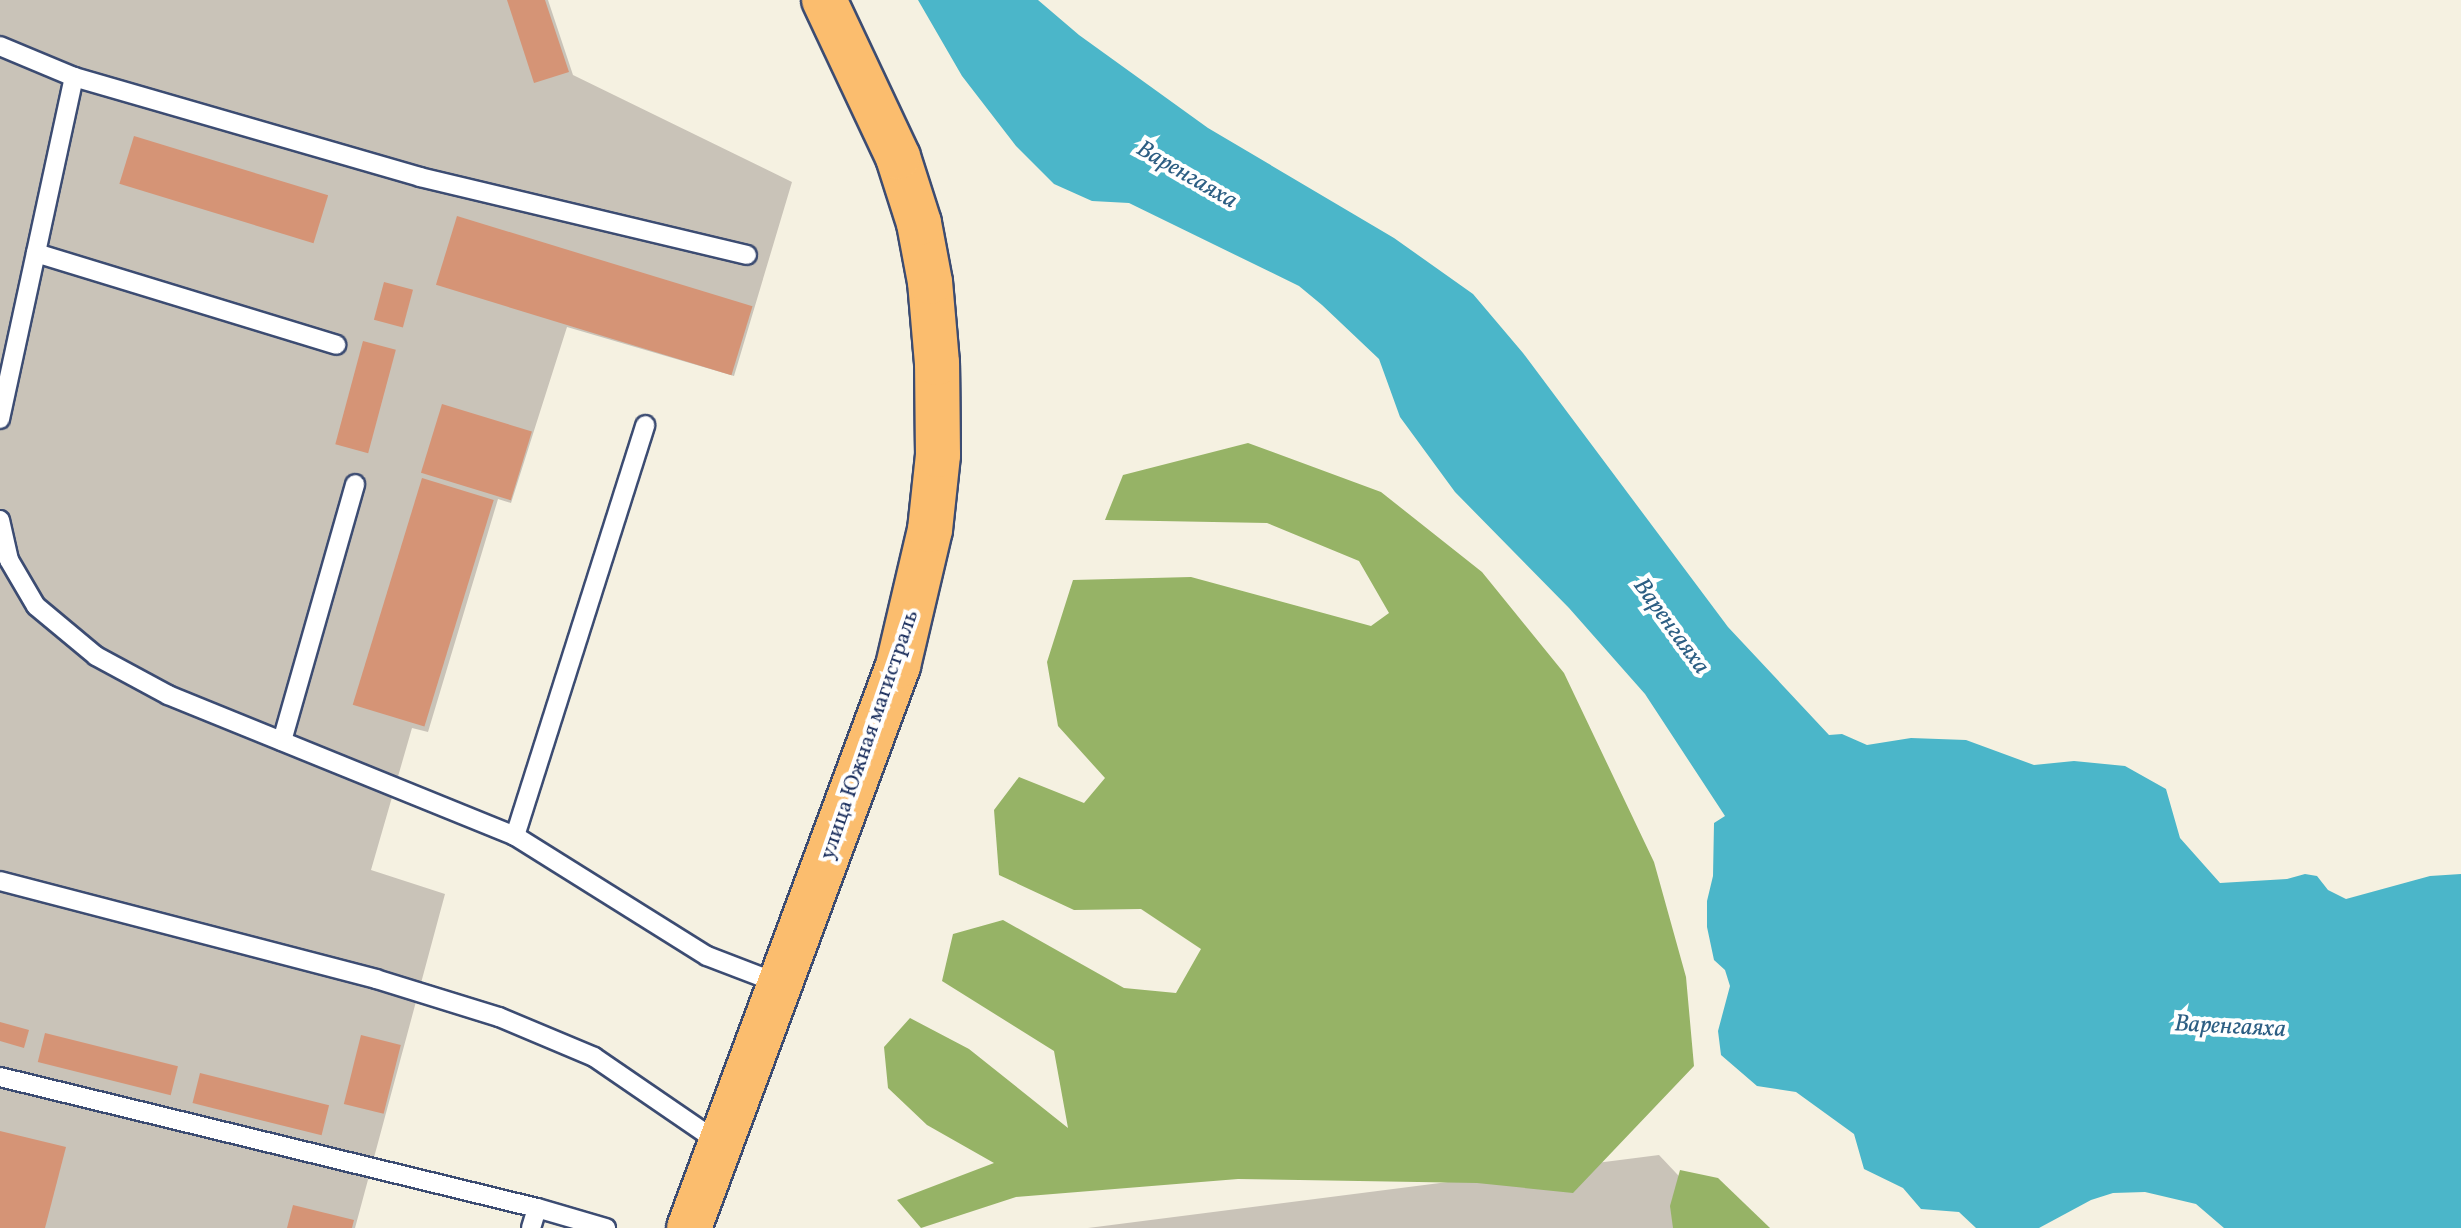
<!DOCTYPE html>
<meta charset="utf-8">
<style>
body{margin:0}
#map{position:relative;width:2461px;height:1228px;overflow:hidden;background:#f5f1e1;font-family:Vollkorn,serif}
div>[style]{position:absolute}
.industrial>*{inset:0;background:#c9c3b8}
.forest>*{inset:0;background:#96b366}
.water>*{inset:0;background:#4bb6c9}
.building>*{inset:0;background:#d59476;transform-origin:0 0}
.roads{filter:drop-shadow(2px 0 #3c4c72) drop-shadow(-2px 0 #3c4c72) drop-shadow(0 2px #3c4c72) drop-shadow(0 -2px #3c4c72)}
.service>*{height:18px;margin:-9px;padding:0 9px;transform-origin:9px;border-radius:9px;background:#fff}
.trunk>*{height:44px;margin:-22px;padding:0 22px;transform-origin:22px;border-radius:22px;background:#fbbd6e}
span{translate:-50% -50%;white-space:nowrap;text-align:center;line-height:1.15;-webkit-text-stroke:8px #fff;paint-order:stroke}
.street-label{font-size:22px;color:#1b2f5e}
.water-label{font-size:24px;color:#2c5e83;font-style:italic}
</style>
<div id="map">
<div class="industrial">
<i style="clip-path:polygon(0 0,548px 0,573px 75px,792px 182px,734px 376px,567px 327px,511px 503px,498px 499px,428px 732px,412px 728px,371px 870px,445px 894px,355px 1228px,0 1228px)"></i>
<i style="clip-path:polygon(1659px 1155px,1728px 1228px,1088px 1228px)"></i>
</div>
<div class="forest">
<i style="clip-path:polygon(1248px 443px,1381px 492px,1482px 572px,1564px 673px,1654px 862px,1686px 977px,1694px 1066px,1573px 1193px,1477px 1183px,1238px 1179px,1016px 1197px,921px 1228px,897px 1200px,994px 1163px,927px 1125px,888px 1088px,884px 1047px,910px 1018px,969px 1049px,1068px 1128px,1054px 1051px,942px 981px,953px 934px,1003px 920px,1124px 988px,1176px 993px,1201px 949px,1141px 909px,1074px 910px,999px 875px,994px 810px,1019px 777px,1084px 803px,1105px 778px,1058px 726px,1047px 662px,1073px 580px,1191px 577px,1371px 626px,1389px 613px,1359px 561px,1267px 523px,1105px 520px,1123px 475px)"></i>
<i style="clip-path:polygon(1680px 1170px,1718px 1178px,1770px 1228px,1673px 1228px,1670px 1206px)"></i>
</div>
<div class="water">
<i style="clip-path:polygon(918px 0,1038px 0,1079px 35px,1208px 128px,1394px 238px,1473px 294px,1523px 353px,1728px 627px,1829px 735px,1842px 734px,1867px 745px,1911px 738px,1966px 740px,2034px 765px,2074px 761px,2125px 766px,2166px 789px,2180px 838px,2220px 883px,2287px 879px,2305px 874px,2317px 876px,2328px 890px,2346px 899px,2430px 876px,2461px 874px,2461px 1228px,2224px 1228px,2196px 1204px,2145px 1192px,2113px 1193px,2091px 1200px,2039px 1228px,1976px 1228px,1959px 1212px,1921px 1209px,1903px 1188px,1864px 1169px,1854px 1134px,1796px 1092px,1757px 1086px,1721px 1055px,1718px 1031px,1730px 986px,1725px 970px,1714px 960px,1707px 927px,1707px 901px,1713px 876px,1714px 823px,1725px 816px,1645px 694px,1569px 608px,1455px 492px,1400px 417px,1379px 359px,1322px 305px,1299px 286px,1129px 203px,1092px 201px,1054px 184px,1016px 146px,962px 76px)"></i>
</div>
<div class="building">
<i style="clip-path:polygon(507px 0,545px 0,569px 72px,534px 83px)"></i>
<i style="left:134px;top:136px;width:203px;height:50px;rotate:17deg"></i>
<i style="left:457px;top:216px;width:309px;height:72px;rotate:17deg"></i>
<i style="left:384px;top:282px;width:30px;height:39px;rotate:15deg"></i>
<i style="left:363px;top:341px;width:34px;height:107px;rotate:15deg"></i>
<i style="left:442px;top:404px;width:94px;height:72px;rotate:17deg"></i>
<i style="left:422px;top:478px;width:75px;height:237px;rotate:17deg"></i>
<i style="clip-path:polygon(0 1022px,29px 1030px,24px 1048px,0 1041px)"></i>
<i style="left:45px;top:1033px;width:137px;height:30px;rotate:14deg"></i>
<i style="left:361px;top:1035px;width:41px;height:71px;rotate:14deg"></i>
<i style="left:200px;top:1073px;width:133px;height:31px;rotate:14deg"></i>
<i style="clip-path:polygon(0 1131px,66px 1147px,45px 1228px,0 1228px)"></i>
<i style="clip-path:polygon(293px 1205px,354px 1220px,352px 1228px,287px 1228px)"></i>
</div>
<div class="roads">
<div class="service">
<i style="left:0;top:46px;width:80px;rotate:22.7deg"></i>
<i style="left:36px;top:253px;width:314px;rotate:17deg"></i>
<i style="left:0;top:419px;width:350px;rotate:-77.8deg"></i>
<i style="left:74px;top:77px;width:360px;rotate:16.1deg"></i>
<i style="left:420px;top:177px;width:336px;rotate:13.4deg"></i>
<i style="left:0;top:520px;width:41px;rotate:77.3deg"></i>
<i style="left:9px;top:560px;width:53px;rotate:59.6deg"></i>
<i style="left:36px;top:606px;width:78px;rotate:39.8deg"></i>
<i style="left:96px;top:656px;width:82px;rotate:28.4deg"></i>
<i style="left:168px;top:695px;width:375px;rotate:22.1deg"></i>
<i style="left:515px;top:836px;width:226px;rotate:32deg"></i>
<i style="left:707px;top:956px;width:78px;rotate:21deg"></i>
<i style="left:282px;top:741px;width:267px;rotate:-74.1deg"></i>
<i style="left:515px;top:836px;width:431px;rotate:-72.4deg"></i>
<i style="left:0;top:881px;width:389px;rotate:14.6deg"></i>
<i style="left:376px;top:979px;width:129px;rotate:17.2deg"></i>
<i style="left:499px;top:1017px;width:103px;rotate:22.8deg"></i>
<i style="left:594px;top:1057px;width:154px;rotate:34.4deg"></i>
<i style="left:0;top:1077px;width:553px;rotate:13.71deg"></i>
<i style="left:537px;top:1208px;width:72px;rotate:16.2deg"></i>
<i style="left:531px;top:1228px;width:21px;rotate:-73deg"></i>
</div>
<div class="trunk">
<i style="left:689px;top:1228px;width:600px;rotate:-69.6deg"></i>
<i style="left:898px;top:666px;width:140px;rotate:-76.8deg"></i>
<i style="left:930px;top:530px;width:75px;rotate:-83.9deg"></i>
<i style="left:938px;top:455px;width:92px;rotate:-90.6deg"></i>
<i style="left:937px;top:363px;width:81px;rotate:-94.9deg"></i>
<i style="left:930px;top:282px;width:60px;rotate:-100.6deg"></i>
<i style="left:919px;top:223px;width:69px;rotate:-107.7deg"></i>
<i style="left:898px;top:157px;width:174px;rotate:-115.2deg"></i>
</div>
</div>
<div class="street-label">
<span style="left:870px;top:735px;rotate:-71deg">улица Южная магистраль</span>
</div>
<div class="water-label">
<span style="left:1186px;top:176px;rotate:30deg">Варенгаяха</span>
<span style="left:1670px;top:627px;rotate:54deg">Варенгаяха</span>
<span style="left:2230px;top:1028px;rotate:3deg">Варенгаяха</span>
</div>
</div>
